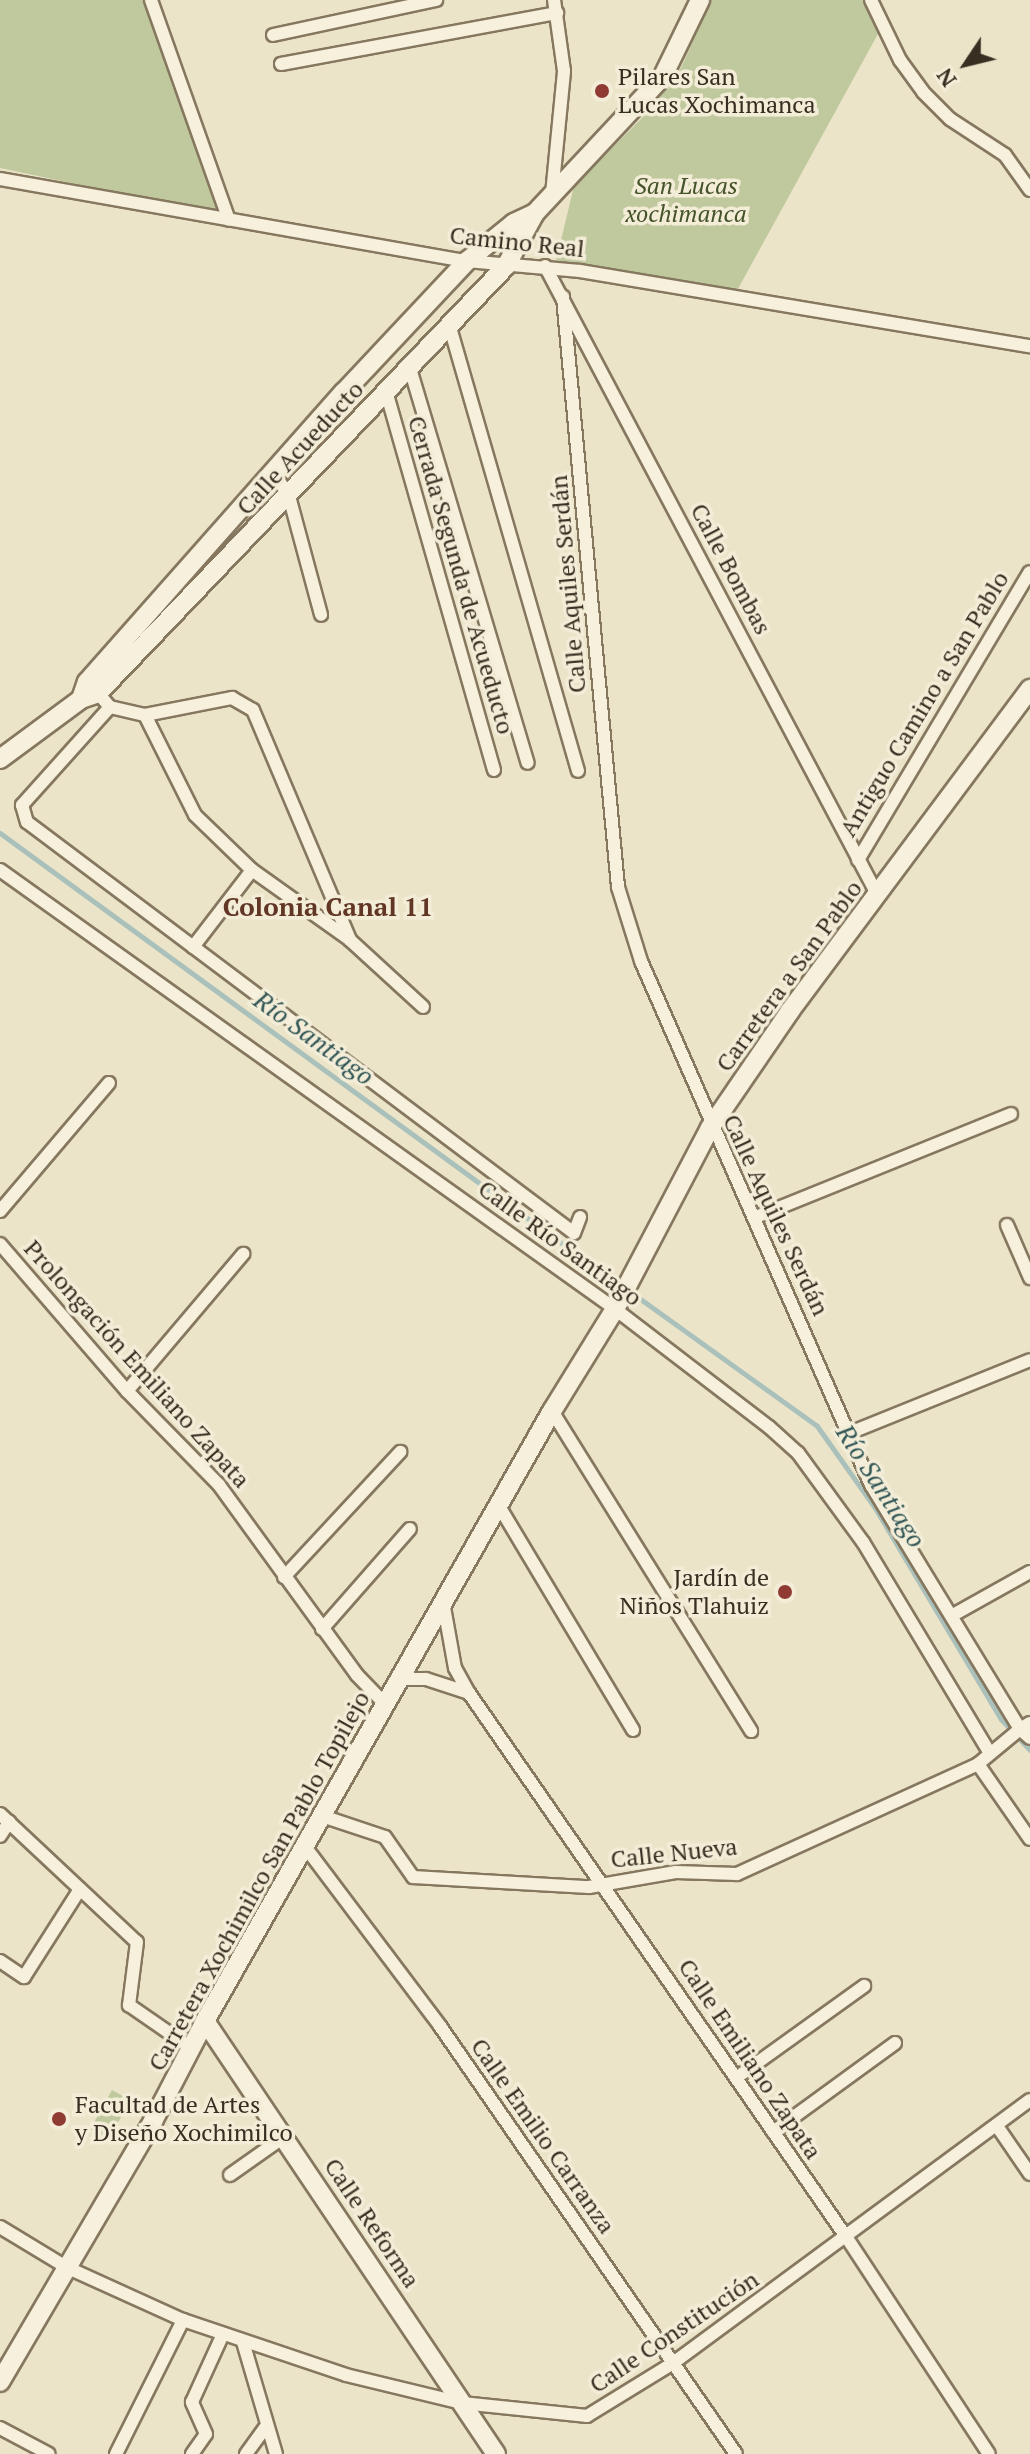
<!DOCTYPE html>
<meta charset="utf-8">
<style>
body{margin:0}
#map{position:relative;width:1030px;height:2454px;overflow:hidden;background:#ebe4c9;font-family:"PT Serif",serif}
div>[style]{position:absolute}
.green>*{inset:0;background:#c0c99e;transform-origin:0 0}
.stream>*{height:5px;margin:-2.5px;padding:0 2.5px;transform-origin:2.5px;border-radius:2.5px;background:#aac0bb}
.roads{filter:drop-shadow(2px 0 #86775f) drop-shadow(-2px 0 #86775f) drop-shadow(0 2px #86775f) drop-shadow(0 -2px #86775f)}
.street>*{height:12px;margin:-6px;padding:0 6px;transform-origin:6px;border-radius:6px;background:#f6f0dc}
.secondary>*{height:18px;margin:-9px;padding:0 9px;transform-origin:9px;border-radius:9px;background:#f6f0dc}
.dots>*{width:22px;height:22px;translate:-50% -50%;box-sizing:border-box;border:4px solid #f3edd8;border-radius:50%}
span{translate:-50% -50%;white-space:nowrap;text-align:center;line-height:1.15;-webkit-text-stroke:7px #f3edd8;paint-order:stroke}
.poi-label{font-size:24px;color:#382e21}
.left{translate:0 -50%;text-align:left}
.right{translate:-100% -50%;text-align:right}
.park-label{font-size:24px;color:#45532a;font-style:italic}
.street-label{font-size:24px;color:#382e21}
.neighbourhood-label{font-size:26px;color:#613624;font-weight:700}
.water-label{font-size:26px;color:#325656;font-style:italic}
.north{position:absolute;left:926px;top:24px;width:80px;height:80px;-webkit-text-stroke:6px #f3edd8;paint-order:stroke;rotate:235deg;font-size:22px;font-weight:700;line-height:32px;text-align:center;color:#382e21}
.north::after{content:'';display:block;margin:auto;width:28px;height:36px;background:#382e21;clip-path:polygon(50% 0,100% 100%,50% 72%,0 100%)}
</style>
<div id="map">
<div class="green">
<i style="clip-path:polygon(0 0,147px 0,219px 214px,0 168px)"></i>
<i style="clip-path:polygon(711px 0,864px 0,879px 32px,733px 298px,554px 269px,574px 186px,642px 118px,681px 68px)"></i>
<i style="left:112px;top:2090px;width:21px;height:45px;rotate:29deg"></i>
</div>
<div class="stream">
<i style="left:0;top:833px;width:749px;rotate:36.15deg"></i>
<i style="left:639px;top:1298px;width:219px;rotate:35.7deg"></i>
<i style="left:817px;top:1426px;width:100px;rotate:54.7deg"></i>
<i style="left:875px;top:1508px;width:246px;rotate:59.2deg"></i>
<i style="left:1001px;top:1719px;width:42px;rotate:46.9deg"></i>
</div>
<div class="roads">
<div class="street">
<i style="left:151px;top:0;width:233px;rotate:70.5deg"></i>
<i style="left:871px;top:0;width:67px;rotate:64.2deg"></i>
<i style="left:900px;top:60px;width:39px;rotate:54deg"></i>
<i style="left:923px;top:92px;width:38px;rotate:45deg"></i>
<i style="left:950px;top:119px;width:66px;rotate:33.2deg"></i>
<i style="left:1005px;top:155px;width:43px;rotate:54.5deg"></i>
<i style="left:273px;top:35px;width:167px;rotate:-12.1deg"></i>
<i style="left:281px;top:64px;width:281px;rotate:-10.5deg"></i>
<i style="left:0;top:179px;width:474px;rotate:10deg"></i>
<i style="left:467px;top:261px;width:113px;rotate:5.1deg"></i>
<i style="left:580px;top:271px;width:456px;rotate:9.5deg"></i>
<i style="left:552px;top:194px;width:124px;rotate:-84.4deg"></i>
<i style="left:564px;top:71px;width:72px;rotate:-98deg"></i>
<i style="left:545px;top:266px;width:710px;rotate:62.14deg"></i>
<i style="left:449px;top:324px;width:465px;rotate:73.9deg"></i>
<i style="left:409px;top:365px;width:415px;rotate:73.4deg"></i>
<i style="left:386px;top:391px;width:394px;rotate:74.1deg"></i>
<i style="left:273px;top:472px;width:29px;rotate:56deg"></i>
<i style="left:289px;top:496px;width:123px;rotate:74.9deg"></i>
<i style="left:93px;top:687px;width:26px;rotate:50deg"></i>
<i style="left:110px;top:707px;width:36px;rotate:13deg"></i>
<i style="left:145px;top:715px;width:112px;rotate:63.4deg"></i>
<i style="left:195px;top:815px;width:79px;rotate:44deg"></i>
<i style="left:252px;top:870px;width:120px;rotate:35.5deg"></i>
<i style="left:350px;top:940px;width:99px;rotate:42.5deg"></i>
<i style="left:110px;top:707px;width:132px;rotate:131.9deg"></i>
<i style="left:22px;top:805px;width:18px;rotate:74deg"></i>
<i style="left:27px;top:822px;width:684px;rotate:36.92deg"></i>
<i style="left:574px;top:1233px;width:17px;rotate:-69deg"></i>
<i style="left:145px;top:715px;width:89px;rotate:-11.1deg"></i>
<i style="left:232px;top:698px;width:24px;rotate:30deg"></i>
<i style="left:253px;top:710px;width:250px;rotate:67.1deg"></i>
<i style="left:858px;top:860px;width:335px;rotate:-59.2deg"></i>
<i style="left:0;top:870px;width:756px;rotate:35.52deg"></i>
<i style="left:615px;top:1309px;width:194px;rotate:37.5deg"></i>
<i style="left:769px;top:1427px;width:39px;rotate:42deg"></i>
<i style="left:798px;top:1453px;width:110px;rotate:53.9deg"></i>
<i style="left:863px;top:1542px;width:246px;rotate:59deg"></i>
<i style="left:193px;top:947px;width:97px;rotate:-52.5deg"></i>
<i style="left:0;top:1211px;width:168px;rotate:-49.6deg"></i>
<i style="left:756px;top:1217px;width:275px;rotate:-22deg"></i>
<i style="left:1007px;top:1225px;width:58px;rotate:66.5deg"></i>
<i style="left:0;top:1244px;width:194px;rotate:49.2deg"></i>
<i style="left:127px;top:1391px;width:132px;rotate:45.6deg"></i>
<i style="left:219px;top:1485px;width:235px;rotate:54deg"></i>
<i style="left:357px;top:1675px;width:40px;rotate:46deg"></i>
<i style="left:127px;top:1391px;width:180px;rotate:-49.7deg"></i>
<i style="left:552px;top:1411px;width:377px;rotate:58.1deg"></i>
<i style="left:847px;top:1434px;width:197px;rotate:-22deg"></i>
<i style="left:499px;top:1506px;width:261px;rotate:59.1deg"></i>
<i style="left:284px;top:1577px;width:171px;rotate:-47.1deg"></i>
<i style="left:444px;top:1607px;width:62px;rotate:79.8deg"></i>
<i style="left:455px;top:1668px;width:29px;rotate:61deg"></i>
<i style="left:469px;top:1693px;width:663px;rotate:55.26deg"></i>
<i style="left:847px;top:2238px;width:258px;rotate:56.7deg"></i>
<i style="left:953px;top:1615px;width:88px;rotate:-29.2deg"></i>
<i style="left:322px;top:1629px;width:133px;rotate:-48.7deg"></i>
<i style="left:399px;top:1679px;width:27px"></i>
<i style="left:426px;top:1679px;width:45px;rotate:18deg"></i>
<i style="left:1030px;top:1723px;width:12px;rotate:149deg"></i>
<i style="left:1020px;top:1729px;width:13px;rotate:42deg"></i>
<i style="left:978px;top:1764px;width:91px;rotate:55.3deg"></i>
<i style="left:0;top:1814px;width:187px;rotate:43.1deg"></i>
<i style="left:137px;top:1942px;width:64px;rotate:97.2deg"></i>
<i style="left:129px;top:2005px;width:75px;rotate:34.7deg"></i>
<i style="left:325px;top:1817px;width:63px;rotate:18.4deg"></i>
<i style="left:385px;top:1837px;width:49px;rotate:55deg"></i>
<i style="left:413px;top:1877px;width:176px;rotate:3.3deg"></i>
<i style="left:589px;top:1887px;width:88px;rotate:-9.8deg"></i>
<i style="left:676px;top:1872px;width:61px;rotate:1.9deg"></i>
<i style="left:737px;top:1874px;width:265px;rotate:-24.5deg"></i>
<i style="left:978px;top:1764px;width:55px;rotate:-39.8deg"></i>
<i style="left:1020px;top:1729px;width:286px;rotate:-121.4deg"></i>
<i style="left:871px;top:1485px;width:572px;rotate:-113.7deg"></i>
<i style="left:641px;top:961px;width:77px;rotate:-107.3deg"></i>
<i style="left:618px;top:887px;width:593px;rotate:-95.33deg"></i>
<i style="left:0;top:1836px;width:17px;rotate:-57deg"></i>
<i style="left:306px;top:1848px;width:223px;rotate:53deg"></i>
<i style="left:440px;top:2026px;width:520px;rotate:55.33deg"></i>
<i style="left:0;top:1961px;width:29px;rotate:34deg"></i>
<i style="left:24px;top:1977px;width:104px;rotate:-57.5deg"></i>
<i style="left:736px;top:2078px;width:158px;rotate:-35.7deg"></i>
<i style="left:997px;top:2126px;width:58px;rotate:55.5deg"></i>
<i style="left:773px;top:2132px;width:151px;rotate:-36.1deg"></i>
<i style="left:230px;top:2175px;width:67px;rotate:-35.3deg"></i>
<i style="left:0;top:2227px;width:77px;rotate:31.2deg"></i>
<i style="left:66px;top:2267px;width:128px;rotate:24.4deg"></i>
<i style="left:183px;top:2320px;width:172px;rotate:18.6deg"></i>
<i style="left:346px;top:2375px;width:119px;rotate:13.6deg"></i>
<i style="left:462px;top:2403px;width:126px;rotate:5.9deg"></i>
<i style="left:587px;top:2416px;width:101px;rotate:-31.6deg"></i>
<i style="left:673px;top:2363px;width:443px;rotate:-36.4deg"></i>
<i style="left:243px;top:2342px;width:117px;rotate:73.6deg"></i>
<i style="left:0;top:2428px;width:55px;rotate:28deg"></i>
<i style="left:116px;top:2454px;width:150px;rotate:-63.4deg"></i>
<i style="left:192px;top:2454px;width:24px;rotate:-55deg"></i>
<i style="left:206px;top:2434px;width:35px;rotate:-114deg"></i>
<i style="left:192px;top:2402px;width:75px;rotate:-65.5deg"></i>
<i style="left:246px;top:2454px;width:32px;rotate:-54deg"></i>
</div>
<div class="secondary">
<i style="left:81px;top:699px;width:18px;rotate:-71deg"></i>
<i style="left:87px;top:682px;width:387px;rotate:-48.5deg"></i>
<i style="left:344px;top:392px;width:180px;rotate:-46.8deg"></i>
<i style="left:467px;top:261px;width:60px;rotate:-39deg"></i>
<i style="left:514px;top:223px;width:23px;rotate:-25deg"></i>
<i style="left:0;top:759px;width:101px;rotate:-36.5deg"></i>
<i style="left:81px;top:699px;width:18px;rotate:-19deg"></i>
<i style="left:98px;top:693px;width:591px;rotate:-46.3deg"></i>
<i style="left:506px;top:266px;width:60px;rotate:-61.3deg"></i>
<i style="left:535px;top:213px;width:187px;rotate:-46.9deg"></i>
<i style="left:663px;top:76px;width:85px;rotate:-64deg"></i>
<i style="left:205px;top:2021px;width:522px;rotate:56.1deg"></i>
<i style="left:0;top:2382px;width:303px;rotate:-59.6deg"></i>
<i style="left:153px;top:2121px;width:113px;rotate:-62.5deg"></i>
<i style="left:205px;top:2021px;width:702px;rotate:-60.37deg"></i>
<i style="left:552px;top:1411px;width:120px;rotate:-58.3deg"></i>
<i style="left:615px;top:1309px;width:204px;rotate:-62.3deg"></i>
<i style="left:710px;top:1128px;width:142px;rotate:-55.6deg"></i>
<i style="left:790px;top:1011px;width:402px;rotate:-53.3deg"></i>
</div>
</div>
<div class="dots">
<i style="left:602px;top:91px;background:#903a34"></i>
<i style="left:785px;top:1592px;background:#903a34"></i>
<i style="left:59px;top:2119px;background:#903a34"></i>
</div>
<div class="poi-label">
<span class="left" style="left:618px;top:91px">Pilares San<br>Lucas Xochimanca</span>
<span class="right" style="left:769px;top:1592px">Jardín de<br>Niños Tlahuiz</span>
<span class="left" style="left:75px;top:2119px">Facultad de Artes<br>y Diseño Xochimilco</span>
</div>
<div class="park-label">
<span style="left:686px;top:200px">San Lucas<br>xochimanca</span>
</div>
<div class="street-label">
<span style="left:517px;top:242px;rotate:6deg">Camino Real</span>
<span style="left:300px;top:448px;rotate:-47deg">Calle Acueducto</span>
<span style="left:731px;top:569px;rotate:62deg">Calle Bombas</span>
<span style="left:461px;top:575px;rotate:74deg">Cerrada Segunda de Acueducto</span>
<span style="left:568px;top:584px;rotate:-95deg">Calle Aquiles Serdán</span>
<span style="left:924px;top:704px;rotate:-59deg">Antiguo Camino a San Pablo</span>
<span style="left:789px;top:976px;rotate:-54deg">Carretera a San Pablo</span>
<span style="left:776px;top:1215px;rotate:65deg">Calle Aquiles Serdán</span>
<span style="left:560px;top:1243px;rotate:36deg">Calle Río Santiago</span>
<span style="left:137px;top:1364px;rotate:48deg">Prolongación Emiliano Zapata</span>
<span style="left:674px;top:1853px;rotate:-6deg">Calle Nueva</span>
<span style="left:259px;top:1881px;rotate:-61deg">Carretera Xochimilco San Pablo Topilejo</span>
<span style="left:750px;top:2059px;rotate:56deg">Calle Emiliano Zapata</span>
<span style="left:543px;top:2136px;rotate:55deg">Calle Emilio Carranza</span>
<span style="left:372px;top:2223px;rotate:56deg">Calle Reforma</span>
<span style="left:674px;top:2332px;rotate:-34deg">Calle Constitución</span>
</div>
<div class="neighbourhood-label">
<span style="left:328px;top:907px">Colonia Canal 11</span>
</div>
<div class="water-label">
<span style="left:314px;top:1038px;rotate:36deg">Río Santiago</span>
<span style="left:881px;top:1486px;rotate:57deg">Río Santiago</span>
</div>
<div class="north">N</div>
</div>
